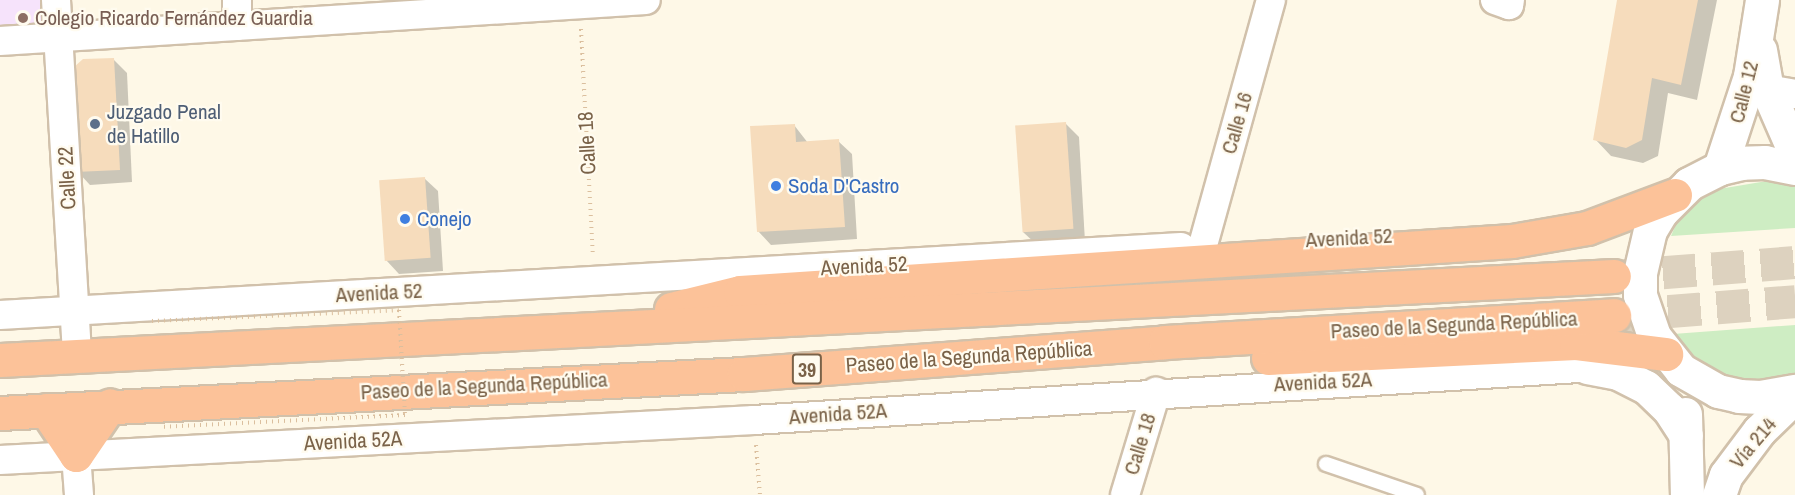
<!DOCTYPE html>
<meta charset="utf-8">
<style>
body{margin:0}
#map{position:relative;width:1795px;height:495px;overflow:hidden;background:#fef8e7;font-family:"Archivo Narrow",sans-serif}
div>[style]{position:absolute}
.education>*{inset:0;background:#f6e3fb;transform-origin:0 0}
.green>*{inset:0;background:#ceedc3}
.shadow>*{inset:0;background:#0003}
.building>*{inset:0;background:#f6dcbc;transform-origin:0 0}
.highway-tunnel>*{height:33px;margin-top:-16.5px;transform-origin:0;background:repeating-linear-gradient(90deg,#ddd2bf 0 33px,transparent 0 49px)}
.path>*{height:4px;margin-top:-2px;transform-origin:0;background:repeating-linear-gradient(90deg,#dbbf9e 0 1.5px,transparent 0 6px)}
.roads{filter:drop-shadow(2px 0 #d1c1ab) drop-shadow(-2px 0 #d1c1ab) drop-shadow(0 2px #d1c1ab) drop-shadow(0 -2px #d1c1ab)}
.lane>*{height:14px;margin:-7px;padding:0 7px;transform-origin:7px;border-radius:7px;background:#fff}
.street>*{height:28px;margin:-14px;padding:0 14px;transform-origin:14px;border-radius:14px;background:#fff}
.secondary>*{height:33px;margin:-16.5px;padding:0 16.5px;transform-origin:16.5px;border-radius:16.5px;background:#fff}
.highway>*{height:33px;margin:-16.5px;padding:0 16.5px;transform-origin:16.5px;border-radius:16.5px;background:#fcc299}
.path-bridge>*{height:4px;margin-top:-2px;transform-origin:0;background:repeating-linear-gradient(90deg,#dbbf9e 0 1.5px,transparent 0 6px)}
.dots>*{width:16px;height:16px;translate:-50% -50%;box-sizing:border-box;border:3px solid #fffbef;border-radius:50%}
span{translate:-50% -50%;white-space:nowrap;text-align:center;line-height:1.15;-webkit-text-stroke:4.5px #fffbef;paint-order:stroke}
.shield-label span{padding:2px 4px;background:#fffbef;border:2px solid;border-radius:4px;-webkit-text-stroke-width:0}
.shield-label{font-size:20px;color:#7a6248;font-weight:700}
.education-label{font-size:21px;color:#785e54}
.left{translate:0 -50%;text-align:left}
.street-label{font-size:21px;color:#7a6248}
.service-label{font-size:21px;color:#4e5e75}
.shop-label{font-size:21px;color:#366cbe}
</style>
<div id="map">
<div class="education">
<i style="left:0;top:0;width:44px;height:38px"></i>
</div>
<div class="green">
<i style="clip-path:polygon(1773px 180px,1795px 184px,1795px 228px,1671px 236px,1680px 215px,1707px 191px)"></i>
<i style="clip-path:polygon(1795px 325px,1795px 377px,1785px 382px,1735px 381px,1714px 372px,1685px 351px,1673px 334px)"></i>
</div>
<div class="shadow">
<i style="clip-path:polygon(1619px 0,1717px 0,1697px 100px,1668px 93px,1658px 156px,1643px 163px,1611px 156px,1595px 139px)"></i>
<i style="clip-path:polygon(113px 59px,127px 73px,132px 182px,90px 185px,77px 171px)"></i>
<i style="clip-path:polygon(1065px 123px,1079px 137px,1085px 242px,1037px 245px,1023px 232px)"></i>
<i style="clip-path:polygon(794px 125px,808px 143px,838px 141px,852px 154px,857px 239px,771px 245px,758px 231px)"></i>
<i style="clip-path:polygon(424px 178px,438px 191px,443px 271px,399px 274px,386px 260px)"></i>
</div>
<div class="building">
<i style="clip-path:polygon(1617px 0,1698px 0,1681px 85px,1652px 78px,1642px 140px,1626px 148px,1593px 140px)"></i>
<i style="clip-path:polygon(114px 58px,120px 170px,75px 172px,74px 67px,83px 59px)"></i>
<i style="left:1066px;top:122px;width:107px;height:51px;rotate:86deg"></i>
<i style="clip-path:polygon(795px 124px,796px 142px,839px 139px,845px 227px,757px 232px,750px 126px)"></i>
<i style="left:425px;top:177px;width:81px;height:46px;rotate:86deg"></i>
</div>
<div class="highway-tunnel">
<i style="left:1614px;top:276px;width:182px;rotate:-4.4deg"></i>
<i style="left:1619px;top:315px;width:177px;rotate:-4.5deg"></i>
</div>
<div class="path">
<i style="left:581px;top:29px;width:226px;rotate:87deg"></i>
<i style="left:756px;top:445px;width:50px;rotate:85.4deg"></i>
</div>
<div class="roads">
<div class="lane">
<i style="left:1326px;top:464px;width:96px;rotate:18.8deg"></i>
</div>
<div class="street">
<i style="left:56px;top:0;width:356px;rotate:86.6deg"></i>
<i style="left:237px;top:0;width:26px;rotate:90deg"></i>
<i style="left:1495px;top:0;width:15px;rotate:20deg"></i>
<i style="left:1509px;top:5px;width:5px;rotate:-79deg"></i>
<i style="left:0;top:41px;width:647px;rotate:-3.63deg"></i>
<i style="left:1767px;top:89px;width:28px;rotate:10deg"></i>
<i style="left:1203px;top:245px;width:254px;rotate:-74.5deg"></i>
<i style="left:0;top:315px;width:1183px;rotate:-3.3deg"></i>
<i style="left:76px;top:455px;width:40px;rotate:85.7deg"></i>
<i style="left:0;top:460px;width:755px;rotate:-3.04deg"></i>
<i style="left:754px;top:420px;width:857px;rotate:-3.61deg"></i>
<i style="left:1125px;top:495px;width:108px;rotate:-73.2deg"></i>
</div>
<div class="secondary">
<i style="left:1760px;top:50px;width:40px;rotate:80deg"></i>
<i style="left:1767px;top:89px;width:70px;rotate:66.4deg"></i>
<i style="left:1720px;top:168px;width:97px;rotate:-71.9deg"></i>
<i style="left:1750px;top:76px;width:77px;rotate:-81deg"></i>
<i style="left:1795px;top:168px;width:31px;rotate:-169deg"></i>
<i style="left:1765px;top:162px;width:23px;rotate:178deg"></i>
<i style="left:1742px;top:163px;width:23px;rotate:167deg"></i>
<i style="left:1720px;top:168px;width:35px;rotate:153deg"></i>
<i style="left:1689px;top:184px;width:40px;rotate:135deg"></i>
<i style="left:1661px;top:212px;width:21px;rotate:121deg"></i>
<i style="left:1650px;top:230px;width:44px;rotate:103.1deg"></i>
<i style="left:1640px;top:273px;width:22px;rotate:90deg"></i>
<i style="left:1640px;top:295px;width:43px;rotate:71.1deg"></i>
<i style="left:1654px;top:336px;width:43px;rotate:51.5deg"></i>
<i style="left:1681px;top:370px;width:43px;rotate:29.6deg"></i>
<i style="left:1718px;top:391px;width:22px;rotate:13deg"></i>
<i style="left:1739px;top:396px;width:21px;rotate:3deg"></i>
<i style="left:1760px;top:397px;width:36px;rotate:-10deg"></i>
<i style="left:1587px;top:367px;width:32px;rotate:11deg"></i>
<i style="left:1618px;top:373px;width:31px;rotate:27deg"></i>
<i style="left:1646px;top:387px;width:32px;rotate:44deg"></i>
<i style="left:1669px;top:409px;width:31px;rotate:57deg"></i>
<i style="left:1685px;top:414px;width:81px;rotate:88.6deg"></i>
<i style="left:1719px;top:495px;width:21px;rotate:-71deg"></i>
<i style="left:1726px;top:475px;width:55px;rotate:-53.1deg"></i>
<i style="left:1759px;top:431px;width:50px;rotate:-44.2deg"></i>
</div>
<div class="highway">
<i style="left:671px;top:309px;width:71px;rotate:-13.8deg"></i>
<i style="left:740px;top:292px;width:774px;rotate:-3.78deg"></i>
<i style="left:1512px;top:241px;width:76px;rotate:-9.8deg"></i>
<i style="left:1587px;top:228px;width:94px;rotate:-20.6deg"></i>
<i style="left:1268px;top:358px;width:308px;rotate:-2.8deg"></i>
<i style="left:1576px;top:343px;width:91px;rotate:7deg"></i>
<i style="left:0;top:360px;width:1616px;rotate:-2.98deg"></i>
<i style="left:46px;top:410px;width:54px;rotate:56.3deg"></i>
<i style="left:76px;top:455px;width:60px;rotate:-55.8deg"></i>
<i style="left:0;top:413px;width:745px;rotate:-3deg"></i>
<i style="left:744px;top:374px;width:422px;rotate:-4.3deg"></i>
<i style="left:1165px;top:342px;width:450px;rotate:-3.4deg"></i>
</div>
</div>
<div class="path-bridge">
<i style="left:152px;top:321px;width:247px;rotate:-2.5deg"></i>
<i style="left:399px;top:310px;width:105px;rotate:86.7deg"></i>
<i style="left:405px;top:415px;width:246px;rotate:177.2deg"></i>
</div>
<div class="dots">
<i style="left:23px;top:18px;background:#8d6e63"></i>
<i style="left:95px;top:124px;background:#5c6f8a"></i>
<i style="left:776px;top:186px;background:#3f7fe0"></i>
<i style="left:405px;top:219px;background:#3f7fe0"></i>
</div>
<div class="shield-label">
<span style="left:807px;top:369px">39</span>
</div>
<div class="education-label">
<span class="left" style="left:35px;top:18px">Colegio Ricardo Fernández Guardia</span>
</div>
<div class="street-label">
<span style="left:1744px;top:92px;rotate:-76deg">Calle 12</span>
<span style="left:1237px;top:123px;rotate:-74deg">Calle 16</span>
<span style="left:587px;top:143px;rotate:-93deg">Calle 18</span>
<span style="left:67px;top:178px;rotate:-93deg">Calle 22</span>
<span style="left:1349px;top:238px;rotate:-3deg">Avenida 52</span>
<span style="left:864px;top:266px;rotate:-3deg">Avenida 52</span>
<span style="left:379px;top:293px;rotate:-3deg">Avenida 52</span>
<span style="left:1454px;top:325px;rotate:-3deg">Paseo de la Segunda República</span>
<span style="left:969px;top:357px;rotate:-4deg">Paseo de la Segunda República</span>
<span style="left:1323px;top:382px;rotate:-3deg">Avenida 52A</span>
<span style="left:484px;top:386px;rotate:-3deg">Paseo de la Segunda República</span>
<span style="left:838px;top:414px;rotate:-4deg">Avenida 52A</span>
<span style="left:353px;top:441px;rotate:-3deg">Avenida 52A</span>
<span style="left:1753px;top:443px;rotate:-50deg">Vía 214</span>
<span style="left:1140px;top:444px;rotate:-73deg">Calle 18</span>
</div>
<div class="service-label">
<span class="left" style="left:107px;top:124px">Juzgado Penal<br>de Hatillo</span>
</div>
<div class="shop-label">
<span class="left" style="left:788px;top:186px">Soda D'Castro</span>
<span class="left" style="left:417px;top:219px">Conejo</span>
</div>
</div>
